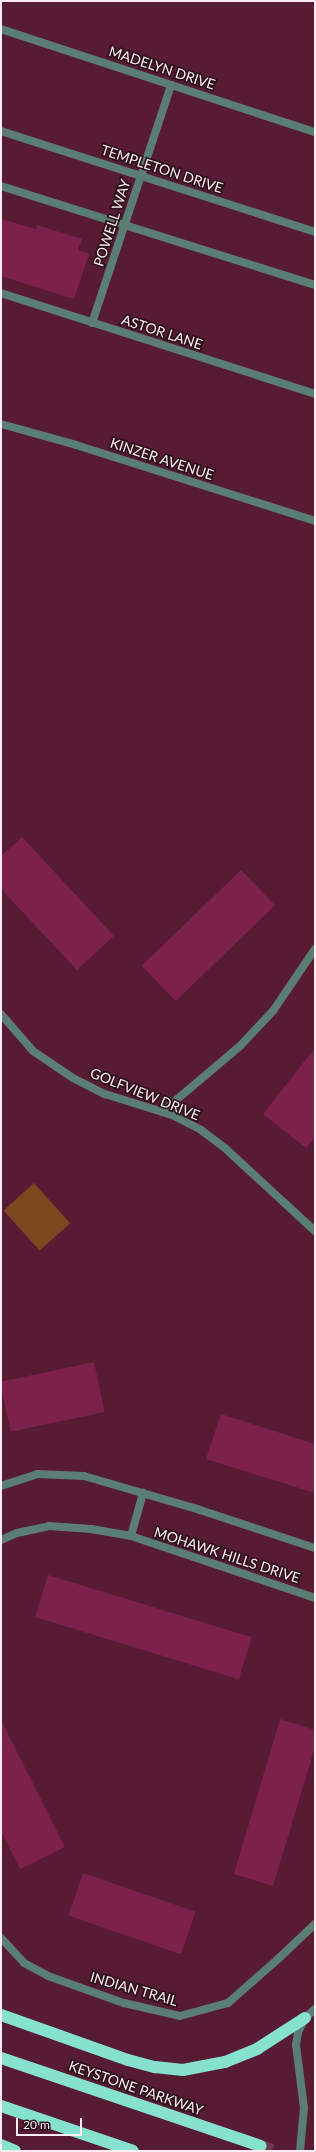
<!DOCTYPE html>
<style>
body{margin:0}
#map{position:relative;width:316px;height:2152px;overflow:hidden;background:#571b34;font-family:Lato,sans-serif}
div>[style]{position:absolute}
.green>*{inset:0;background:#7c491f;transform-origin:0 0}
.building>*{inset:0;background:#7c224a;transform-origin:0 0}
.motorway-tunnel>*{height:12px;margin-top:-6px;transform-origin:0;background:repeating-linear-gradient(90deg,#703a50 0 12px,transparent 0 18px)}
.minor>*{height:8px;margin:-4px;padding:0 4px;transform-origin:4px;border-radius:4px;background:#5a7d74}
.tertiary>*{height:8px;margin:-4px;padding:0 4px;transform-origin:4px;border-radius:4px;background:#5a7d74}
.motorway>*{height:12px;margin:-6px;padding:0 6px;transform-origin:6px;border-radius:6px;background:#87e2cd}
span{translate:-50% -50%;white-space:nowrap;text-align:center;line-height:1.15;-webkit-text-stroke:3.5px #2d121c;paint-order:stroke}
.street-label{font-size:14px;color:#fdecf1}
.frame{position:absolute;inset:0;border:2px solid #fdecf1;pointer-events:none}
.scale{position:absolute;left:16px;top:2118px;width:66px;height:18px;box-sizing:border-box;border:2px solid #fdecf1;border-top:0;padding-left:5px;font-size:12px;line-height:14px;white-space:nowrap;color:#fdecf1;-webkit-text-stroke:3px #2d121c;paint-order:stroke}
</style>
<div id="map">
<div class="green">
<i style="left:34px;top:1183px;width:54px;height:41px;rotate:48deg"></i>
</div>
<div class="building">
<i style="clip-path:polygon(1px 219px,36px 229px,37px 225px,82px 239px,78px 250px,89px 254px,74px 299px,1px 276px)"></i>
<i style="clip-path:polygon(22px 837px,114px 936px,77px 970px,1px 889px,1px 856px)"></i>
<i style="left:241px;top:870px;width:49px;height:138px;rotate:46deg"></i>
<i style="clip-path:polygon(315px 1048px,315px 1138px,306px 1148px,263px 1114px)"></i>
<i style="left:94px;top:1362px;width:51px;height:96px;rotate:78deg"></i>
<i style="clip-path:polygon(221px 1414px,315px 1444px,315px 1493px,206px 1459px)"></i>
<i style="left:48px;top:1575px;width:213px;height:44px;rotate:17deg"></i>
<i style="clip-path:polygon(280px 1719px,315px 1730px,315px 1747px,273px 1886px,234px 1874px)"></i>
<i style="clip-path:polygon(1px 1720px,65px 1847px,20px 1869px,1px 1831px)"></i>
<i style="left:83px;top:1873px;width:119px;height:45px;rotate:19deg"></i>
</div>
<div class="motorway-tunnel">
<i style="left:261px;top:2146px;width:15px;rotate:20deg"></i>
</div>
<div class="minor">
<i style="left:1px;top:29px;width:330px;rotate:18.2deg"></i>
<i style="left:1px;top:131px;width:330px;rotate:17.8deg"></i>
<i style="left:1px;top:186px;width:329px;rotate:17.5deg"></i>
<i style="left:1px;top:293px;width:330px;rotate:17.8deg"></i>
<i style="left:92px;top:323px;width:251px;rotate:-71.6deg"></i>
<i style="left:1px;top:424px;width:78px;rotate:15.6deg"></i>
<i style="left:76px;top:445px;width:251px;rotate:17.6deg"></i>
<i style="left:1px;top:1014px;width:49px;rotate:49.1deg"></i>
<i style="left:33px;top:1051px;width:48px;rotate:34deg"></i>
<i style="left:73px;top:1078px;width:36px;rotate:27deg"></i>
<i style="left:105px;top:1094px;width:70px;rotate:17.4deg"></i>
<i style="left:172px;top:1115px;width:33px;rotate:27deg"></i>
<i style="left:201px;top:1130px;width:31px;rotate:37deg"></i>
<i style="left:226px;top:1149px;width:121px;rotate:42.7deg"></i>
<i style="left:162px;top:1112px;width:102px;rotate:-40.2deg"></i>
<i style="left:240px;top:1046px;width:48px;rotate:-46.7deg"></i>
<i style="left:273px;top:1011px;width:75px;rotate:-55.9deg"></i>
<i style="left:1px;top:1486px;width:38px;rotate:-18deg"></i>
<i style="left:37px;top:1474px;width:47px;rotate:2.4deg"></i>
<i style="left:84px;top:1476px;width:121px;rotate:16.3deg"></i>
<i style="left:200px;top:1510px;width:121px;rotate:18.3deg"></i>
<i style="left:131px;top:1536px;width:45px;rotate:-74.4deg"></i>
<i style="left:1px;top:1540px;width:17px;rotate:-24deg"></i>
<i style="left:17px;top:1533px;width:33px;rotate:-12deg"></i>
<i style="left:49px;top:1526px;width:42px;rotate:4.1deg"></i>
<i style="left:91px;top:1529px;width:41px;rotate:9.9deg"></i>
<i style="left:131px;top:1536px;width:194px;rotate:18.6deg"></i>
<i style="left:1px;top:1938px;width:34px;rotate:47deg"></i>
<i style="left:24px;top:1963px;width:27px;rotate:28deg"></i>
<i style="left:48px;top:1976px;width:81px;rotate:19.6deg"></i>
<i style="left:124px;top:2003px;width:57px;rotate:13.1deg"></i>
<i style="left:180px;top:2016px;width:50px;rotate:-15.2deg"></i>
<i style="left:228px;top:2003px;width:67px;rotate:-41.3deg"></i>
<i style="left:278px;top:1959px;width:51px;rotate:-43.4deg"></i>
</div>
<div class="tertiary">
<i style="left:300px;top:2151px;width:43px;rotate:-84.7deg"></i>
<i style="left:304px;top:2108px;width:64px;rotate:-97.2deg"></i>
<i style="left:296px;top:2045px;width:13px;rotate:-81deg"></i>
<i style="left:298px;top:2032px;width:16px;rotate:-63deg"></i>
<i style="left:305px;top:2018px;width:13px;rotate:-42deg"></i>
</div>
<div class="motorway">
<i style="left:1px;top:2015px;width:135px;rotate:19.5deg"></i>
<i style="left:128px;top:2060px;width:28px;rotate:15deg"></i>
<i style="left:155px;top:2067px;width:28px;rotate:6deg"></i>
<i style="left:183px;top:2070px;width:43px;rotate:-10.8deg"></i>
<i style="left:225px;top:2062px;width:35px;rotate:-22deg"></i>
<i style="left:257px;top:2049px;width:57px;rotate:-32.9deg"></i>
<i style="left:1px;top:2058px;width:274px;rotate:18.7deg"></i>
<i style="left:1px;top:2106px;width:139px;rotate:18.8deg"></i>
<i style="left:1px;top:2145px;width:15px;rotate:23deg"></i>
</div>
<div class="street-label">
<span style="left:162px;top:68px;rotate:18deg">MADELYN DRIVE</span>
<span style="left:162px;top:169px;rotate:18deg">TEMPLETON DRIVE</span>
<span style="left:112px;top:223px;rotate:-72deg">POWELL WAY</span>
<span style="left:162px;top:332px;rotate:18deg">ASTOR LANE</span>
<span style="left:162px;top:459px;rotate:18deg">KINZER AVENUE</span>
<span style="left:145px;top:1094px;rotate:22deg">GOLFVIEW DRIVE</span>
<span style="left:227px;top:1555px;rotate:18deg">MOHAWK HILLS DRIVE</span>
<span style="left:134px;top:1989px;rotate:16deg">INDIAN TRAIL</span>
<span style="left:136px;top:2088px;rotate:19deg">KEYSTONE PARKWAY</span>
</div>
<div class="frame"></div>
<div class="scale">20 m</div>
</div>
